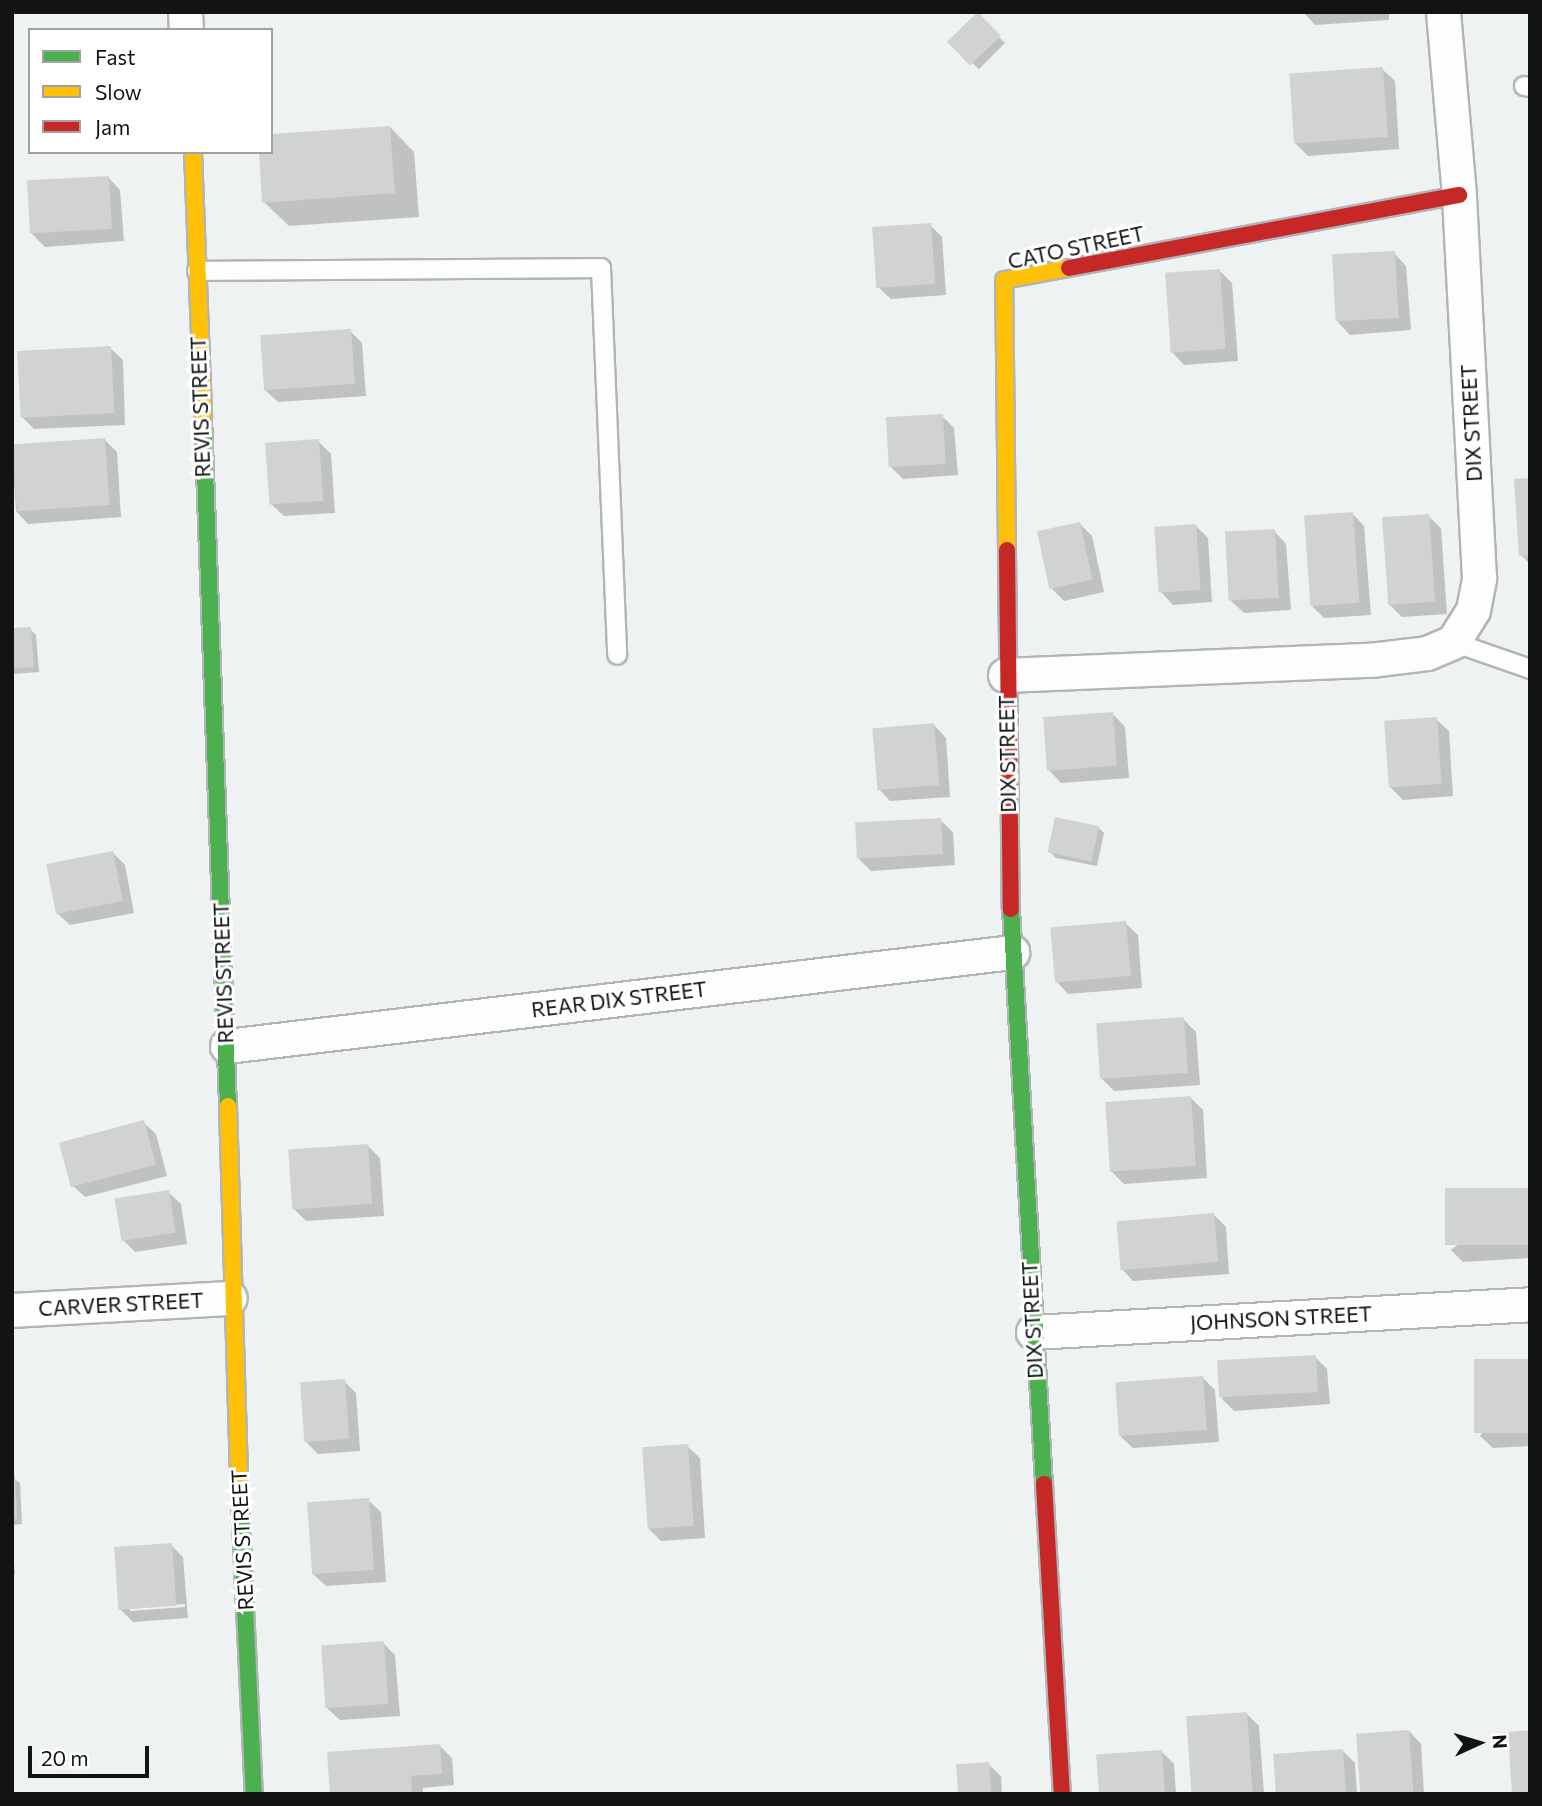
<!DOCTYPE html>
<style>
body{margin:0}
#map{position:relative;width:1542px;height:1806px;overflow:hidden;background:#eff2f3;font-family:Commissioner,sans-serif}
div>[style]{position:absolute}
.shadow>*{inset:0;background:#0003;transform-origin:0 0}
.building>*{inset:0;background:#d0d2d3;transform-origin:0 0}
.roads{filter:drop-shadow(2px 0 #b2b5b6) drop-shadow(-2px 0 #b2b5b6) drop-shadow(0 2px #b2b5b6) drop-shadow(0 -2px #b2b5b6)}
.lane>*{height:18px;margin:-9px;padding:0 9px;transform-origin:9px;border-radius:9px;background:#fdfdfd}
.street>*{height:33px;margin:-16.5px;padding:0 16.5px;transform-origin:16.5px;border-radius:16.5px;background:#fdfdfd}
.fast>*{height:16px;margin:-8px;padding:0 8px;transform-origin:8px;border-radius:8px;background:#4caf50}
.slow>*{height:16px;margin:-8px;padding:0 8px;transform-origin:8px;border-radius:8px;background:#ffc107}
.jam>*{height:16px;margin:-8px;padding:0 8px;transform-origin:8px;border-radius:8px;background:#c62828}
span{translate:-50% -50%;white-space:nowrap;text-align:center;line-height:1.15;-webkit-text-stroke:6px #fff;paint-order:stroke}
.street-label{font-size:21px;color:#111314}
.frame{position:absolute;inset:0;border:14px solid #111314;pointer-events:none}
.legend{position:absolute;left:28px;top:28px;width:245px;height:126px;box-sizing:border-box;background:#fff;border:2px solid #a0a1a1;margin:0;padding:9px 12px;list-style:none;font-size:21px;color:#111314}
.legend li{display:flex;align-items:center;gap:14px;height:35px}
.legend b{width:35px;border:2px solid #a0a1a1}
.north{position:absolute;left:1444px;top:1708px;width:70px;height:70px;-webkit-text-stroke:5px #fff;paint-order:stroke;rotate:86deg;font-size:19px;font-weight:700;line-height:28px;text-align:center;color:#111314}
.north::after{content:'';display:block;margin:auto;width:24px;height:32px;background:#111314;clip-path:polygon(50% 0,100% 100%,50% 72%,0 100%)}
.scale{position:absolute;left:28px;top:1746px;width:121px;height:32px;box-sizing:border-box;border:4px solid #111314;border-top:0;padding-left:9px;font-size:21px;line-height:24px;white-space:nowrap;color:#111314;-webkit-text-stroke:5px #fff;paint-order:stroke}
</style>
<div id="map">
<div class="shadow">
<i style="clip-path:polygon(1303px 12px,1389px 12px,1389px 20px,1315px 25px)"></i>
<i style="left:976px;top:14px;width:41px;height:37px;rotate:45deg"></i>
<i style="clip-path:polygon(1382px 69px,1395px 81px,1399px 149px,1308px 156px,1295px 143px)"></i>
<i style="clip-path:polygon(390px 127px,414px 152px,419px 217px,289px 226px,264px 202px,271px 152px)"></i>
<i style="clip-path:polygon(108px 177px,120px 190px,124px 241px,45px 247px,32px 234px)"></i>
<i style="clip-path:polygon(930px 225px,942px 237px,946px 295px,891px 299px,878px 287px)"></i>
<i style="clip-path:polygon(1394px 253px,1406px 266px,1411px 330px,1350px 335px,1338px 322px)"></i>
<i style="clip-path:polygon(1220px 271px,1232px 283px,1238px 361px,1184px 365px,1172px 352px)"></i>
<i style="clip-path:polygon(350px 331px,362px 343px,366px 396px,278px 402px,265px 390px)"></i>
<i style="clip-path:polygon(110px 348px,123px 360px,125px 425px,34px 429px,21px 416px)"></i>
<i style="clip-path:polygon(942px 416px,954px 428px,958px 475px,903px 479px,891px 467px)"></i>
<i style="clip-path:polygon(104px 439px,117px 452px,121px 517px,28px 524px,16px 511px,12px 446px)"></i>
<i style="clip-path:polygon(318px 441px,331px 454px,335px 513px,284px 516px,271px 504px)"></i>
<i style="clip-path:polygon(1530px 480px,1530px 564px,1521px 555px)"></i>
<i style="clip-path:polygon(1352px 513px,1364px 526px,1371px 615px,1324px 618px,1312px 606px)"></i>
<i style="clip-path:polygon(1428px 516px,1441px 528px,1447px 614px,1402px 617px,1390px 605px)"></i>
<i style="clip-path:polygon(1080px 524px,1092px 536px,1104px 592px,1064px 601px,1052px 589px)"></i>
<i style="clip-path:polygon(1196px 526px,1208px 538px,1212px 602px,1173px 605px,1161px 592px)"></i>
<i style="clip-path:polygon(1274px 531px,1286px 544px,1291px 610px,1244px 613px,1231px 601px)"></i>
<i style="clip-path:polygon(30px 629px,36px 635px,39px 672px,12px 674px,12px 630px)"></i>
<i style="clip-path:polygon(1113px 714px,1125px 727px,1129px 778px,1061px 783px,1049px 770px)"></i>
<i style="clip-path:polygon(1436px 719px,1449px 731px,1453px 796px,1403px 800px,1390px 787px)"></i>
<i style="clip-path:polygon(934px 725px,946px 738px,950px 797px,890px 801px,878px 788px)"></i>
<i style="clip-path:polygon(940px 820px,953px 832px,955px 865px,871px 871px,859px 859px)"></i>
<i style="clip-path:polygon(1098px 827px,1104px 833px,1097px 866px,1056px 858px,1050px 852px)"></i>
<i style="clip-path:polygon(113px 853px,125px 865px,134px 913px,70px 925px,57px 913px)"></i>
<i style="clip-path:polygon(1125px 923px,1138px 935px,1142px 988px,1068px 994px,1056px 981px)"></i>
<i style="clip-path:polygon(1183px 1019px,1196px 1032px,1200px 1085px,1114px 1091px,1101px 1078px)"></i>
<i style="clip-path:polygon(1190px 1097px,1203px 1110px,1207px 1178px,1124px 1184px,1111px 1171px)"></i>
<i style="clip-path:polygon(143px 1122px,156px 1134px,167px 1176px,85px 1197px,72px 1185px)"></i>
<i style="clip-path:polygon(368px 1146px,380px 1158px,384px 1216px,306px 1221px,294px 1209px)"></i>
<i style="clip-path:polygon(1530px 1189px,1530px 1258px,1463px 1262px,1451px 1250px)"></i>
<i style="clip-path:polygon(168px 1192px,181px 1204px,187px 1244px,135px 1252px,123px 1240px)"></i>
<i style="clip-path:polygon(1214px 1215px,1226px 1227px,1229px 1274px,1133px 1281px,1121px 1268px)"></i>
<i style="clip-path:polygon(1315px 1357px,1327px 1369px,1330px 1404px,1234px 1411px,1221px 1398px)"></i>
<i style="clip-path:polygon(1530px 1361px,1530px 1446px,1493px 1448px,1480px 1436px)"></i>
<i style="clip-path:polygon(1203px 1378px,1215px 1390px,1219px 1442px,1133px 1448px,1120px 1436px)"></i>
<i style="clip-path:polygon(344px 1381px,356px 1393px,360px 1451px,318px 1454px,306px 1442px)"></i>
<i style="clip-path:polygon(687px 1446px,700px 1458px,705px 1538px,661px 1541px,649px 1529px)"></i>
<i style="clip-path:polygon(12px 1477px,20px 1483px,22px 1524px,12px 1525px)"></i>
<i style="clip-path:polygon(368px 1500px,381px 1512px,386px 1582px,326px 1586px,313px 1574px)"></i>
<i style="clip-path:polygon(12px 1538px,15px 1575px,12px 1575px)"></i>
<i style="clip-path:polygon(evenodd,171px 1545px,183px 1557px,188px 1618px,133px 1622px,121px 1610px,171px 1545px,185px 1604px,185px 1607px,130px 1611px,130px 1608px,185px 1604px)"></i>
<i style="clip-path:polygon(383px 1643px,395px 1655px,400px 1716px,340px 1720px,327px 1708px)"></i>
<i style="clip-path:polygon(1247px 1714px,1259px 1726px,1264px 1794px,1193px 1794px)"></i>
<i style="clip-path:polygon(1409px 1731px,1421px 1744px,1424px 1794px,1361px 1794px)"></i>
<i style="clip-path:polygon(440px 1746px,452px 1758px,454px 1785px,423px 1788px,423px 1794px,332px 1794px)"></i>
<i style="clip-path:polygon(1161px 1751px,1174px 1764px,1176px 1794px,1101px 1794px)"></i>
<i style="clip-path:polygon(1343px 1751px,1355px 1763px,1357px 1794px,1277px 1794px)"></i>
<i style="clip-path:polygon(988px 1764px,1001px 1776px,1002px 1794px,959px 1794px)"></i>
</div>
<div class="building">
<i style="left:978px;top:12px;width:33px;height:43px;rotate:46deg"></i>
<i style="left:1383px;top:67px;width:70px;height:94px;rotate:86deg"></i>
<i style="clip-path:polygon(390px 126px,395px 193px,262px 203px,259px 152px,271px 152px,271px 134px)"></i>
<i style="left:109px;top:176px;width:53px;height:82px;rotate:87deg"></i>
<i style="left:931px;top:223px;width:61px;height:59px;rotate:86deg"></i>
<i style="left:1395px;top:251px;width:67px;height:63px;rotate:87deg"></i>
<i style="left:1220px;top:269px;width:80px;height:55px;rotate:86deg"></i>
<i style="left:351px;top:329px;width:55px;height:91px;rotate:86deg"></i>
<i style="left:111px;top:346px;width:67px;height:94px;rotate:87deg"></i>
<i style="left:943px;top:414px;width:50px;height:57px;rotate:87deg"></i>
<i style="left:105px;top:438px;width:67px;height:93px;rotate:86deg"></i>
<i style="left:319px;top:439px;width:62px;height:54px;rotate:86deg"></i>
<i style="clip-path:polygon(1530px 478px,1530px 555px,1519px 556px,1514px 479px)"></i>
<i style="left:1353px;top:512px;width:91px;height:49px;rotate:86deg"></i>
<i style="left:1429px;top:514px;width:88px;height:47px;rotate:86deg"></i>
<i style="left:1080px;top:522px;width:59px;height:44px;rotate:78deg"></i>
<i style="left:1196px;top:524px;width:66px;height:42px;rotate:86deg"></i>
<i style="left:1275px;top:529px;width:69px;height:50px;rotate:87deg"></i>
<i style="clip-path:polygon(31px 627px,34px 667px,12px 669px,12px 628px)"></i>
<i style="left:1113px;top:712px;width:54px;height:70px;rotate:86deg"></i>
<i style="left:1437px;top:717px;width:67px;height:53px;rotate:86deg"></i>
<i style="left:934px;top:723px;width:62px;height:62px;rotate:85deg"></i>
<i style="left:1055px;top:817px;width:45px;height:36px;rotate:12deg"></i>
<i style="left:941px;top:818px;width:36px;height:86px;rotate:87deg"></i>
<i style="left:113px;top:851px;width:51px;height:68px;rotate:79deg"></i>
<i style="left:1126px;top:921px;width:55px;height:76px;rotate:85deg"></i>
<i style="left:1184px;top:1017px;width:56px;height:88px;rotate:86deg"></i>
<i style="left:1191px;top:1096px;width:70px;height:86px;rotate:86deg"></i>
<i style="left:144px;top:1120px;width:46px;height:88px;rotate:75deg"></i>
<i style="left:368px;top:1144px;width:60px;height:80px;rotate:86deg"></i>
<i style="left:1530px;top:1188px;width:57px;height:85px;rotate:90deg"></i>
<i style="left:169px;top:1190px;width:43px;height:55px;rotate:81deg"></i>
<i style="left:1214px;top:1213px;width:49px;height:98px;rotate:85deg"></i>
<i style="left:1316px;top:1355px;width:37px;height:99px;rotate:87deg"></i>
<i style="left:1530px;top:1359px;width:74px;height:56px;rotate:90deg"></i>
<i style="left:1203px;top:1376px;width:54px;height:88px;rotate:86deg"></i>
<i style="left:345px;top:1379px;width:60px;height:45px;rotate:86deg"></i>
<i style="left:688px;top:1444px;width:82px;height:46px;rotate:86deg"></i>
<i style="clip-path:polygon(12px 1475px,15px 1475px,17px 1519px,12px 1519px)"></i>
<i style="left:369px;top:1498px;width:72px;height:62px;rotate:86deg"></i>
<i style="left:172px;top:1543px;width:63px;height:58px;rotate:86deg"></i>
<i style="left:384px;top:1641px;width:63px;height:63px;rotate:86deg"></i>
<i style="left:1247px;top:1712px;width:82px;height:61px;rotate:86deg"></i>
<i style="left:1409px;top:1730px;width:64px;height:53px;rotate:86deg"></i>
<i style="clip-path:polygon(1530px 1730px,1530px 1793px,1512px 1794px,1508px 1732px)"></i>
<i style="clip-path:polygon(440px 1744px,442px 1774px,411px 1776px,412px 1794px,330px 1794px,327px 1752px)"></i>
<i style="left:1343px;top:1749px;width:45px;height:70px;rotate:86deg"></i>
<i style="left:1162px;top:1750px;width:44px;height:66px;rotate:86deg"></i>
<i style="left:989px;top:1762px;width:32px;height:33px;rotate:86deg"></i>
</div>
<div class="roads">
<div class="lane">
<i style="left:1524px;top:86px;width:6px;rotate:9deg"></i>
<i style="left:197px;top:271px;width:404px;rotate:-0.4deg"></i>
<i style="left:601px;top:268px;width:387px;rotate:87.6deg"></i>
<i style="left:1453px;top:642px;width:82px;rotate:19.3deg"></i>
</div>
<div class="street">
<i style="left:185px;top:12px;width:18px;rotate:87deg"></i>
<i style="left:1005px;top:675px;width:365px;rotate:-2.4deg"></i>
<i style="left:1370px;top:660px;width:57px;rotate:-7deg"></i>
<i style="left:1427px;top:653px;width:28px;rotate:-23deg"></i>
<i style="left:1453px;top:642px;width:38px;rotate:-58deg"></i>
<i style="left:1473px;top:610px;width:33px;rotate:-79deg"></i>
<i style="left:1479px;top:578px;width:384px;rotate:-93deg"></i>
<i style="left:1459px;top:195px;width:184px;rotate:-95deg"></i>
<i style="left:227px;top:1046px;width:791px;rotate:-6.83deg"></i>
<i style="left:12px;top:1310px;width:218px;rotate:-3.2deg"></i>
<i style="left:1033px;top:1332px;width:498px;rotate:-3.2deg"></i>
</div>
<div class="fast">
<i style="left:203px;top:415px;width:691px;rotate:87.93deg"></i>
<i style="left:1011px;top:909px;width:576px;rotate:86.72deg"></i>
<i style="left:239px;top:1480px;width:314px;rotate:87.3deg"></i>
</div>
<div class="slow">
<i style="left:193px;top:152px;width:263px;rotate:87.8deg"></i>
<i style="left:1007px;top:550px;width:270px;rotate:-90.6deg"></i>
<i style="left:1004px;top:280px;width:66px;rotate:-10.5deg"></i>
<i style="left:228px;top:1106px;width:374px;rotate:88.3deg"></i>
</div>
<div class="jam">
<i style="left:1069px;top:268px;width:397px;rotate:-10.6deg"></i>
<i style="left:1007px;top:550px;width:359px;rotate:89.4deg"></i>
<i style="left:1044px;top:1484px;width:311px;rotate:86.7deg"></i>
</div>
</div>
<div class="street-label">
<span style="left:1076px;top:247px;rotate:-12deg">CATO STREET</span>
<span style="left:200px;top:407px;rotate:-92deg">REVIS STREET</span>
<span style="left:1471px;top:423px;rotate:-93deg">DIX STREET</span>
<span style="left:1007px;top:754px;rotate:-91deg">DIX STREET</span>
<span style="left:223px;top:973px;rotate:-92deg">REVIS STREET</span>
<span style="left:619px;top:999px;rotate:-7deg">REAR DIX STREET</span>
<span style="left:121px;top:1304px;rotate:-3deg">CARVER STREET</span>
<span style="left:1281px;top:1318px;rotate:-3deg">JOHNSON STREET</span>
<span style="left:1032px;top:1320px;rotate:-93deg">DIX STREET</span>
<span style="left:242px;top:1540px;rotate:-93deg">REVIS STREET</span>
</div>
<div class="frame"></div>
<ul class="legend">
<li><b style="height:9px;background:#4caf50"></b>Fast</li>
<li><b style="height:9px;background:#ffc107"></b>Slow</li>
<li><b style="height:9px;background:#c62828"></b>Jam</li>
</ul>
<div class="north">N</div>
<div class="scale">20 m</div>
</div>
